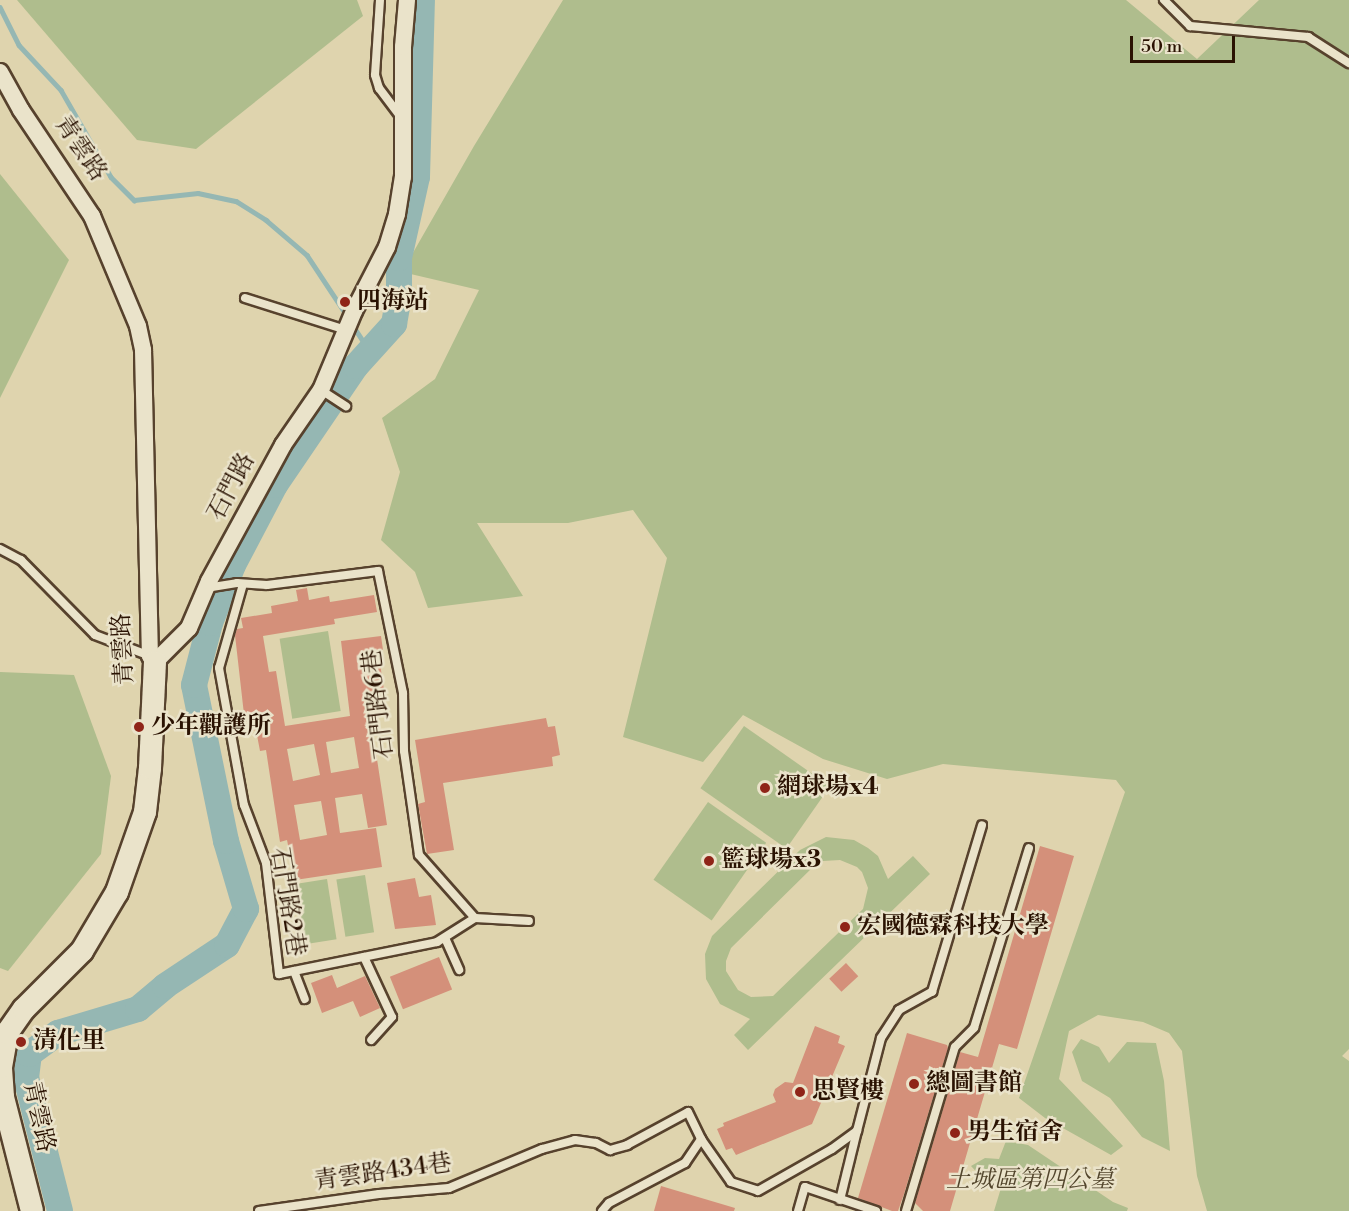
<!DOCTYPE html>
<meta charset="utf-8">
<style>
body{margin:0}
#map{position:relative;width:1349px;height:1211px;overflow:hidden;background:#dfd4ae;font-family:"Libre Bodoni","Noto Serif TC",serif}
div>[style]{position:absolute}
.green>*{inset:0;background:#afbd8d;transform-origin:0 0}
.stream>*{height:4.5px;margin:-2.25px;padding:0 2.25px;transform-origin:2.25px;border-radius:2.25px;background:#95b7b3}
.river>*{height:26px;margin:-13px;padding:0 13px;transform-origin:13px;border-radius:13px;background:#95b7b3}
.building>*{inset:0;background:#d4907a;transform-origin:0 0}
.roads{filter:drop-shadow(2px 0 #57422d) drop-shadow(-2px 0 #57422d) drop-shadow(0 2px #57422d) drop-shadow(0 -2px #57422d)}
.lane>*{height:8px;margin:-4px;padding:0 4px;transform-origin:4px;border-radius:4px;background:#eae3ca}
.street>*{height:16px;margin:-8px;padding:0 8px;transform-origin:8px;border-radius:8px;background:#eae3ca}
.secondary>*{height:22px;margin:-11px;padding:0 11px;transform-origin:11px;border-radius:11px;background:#eae3ca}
.dots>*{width:16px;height:16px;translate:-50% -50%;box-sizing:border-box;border:3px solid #eae3ca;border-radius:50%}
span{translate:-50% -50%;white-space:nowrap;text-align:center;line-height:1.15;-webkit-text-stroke:5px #eae3ca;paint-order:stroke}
.street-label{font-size:24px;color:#2a1202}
.poi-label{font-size:24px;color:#2a1202;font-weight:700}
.left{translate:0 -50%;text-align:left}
.park-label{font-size:24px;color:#52452c;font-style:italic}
.scale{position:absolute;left:1130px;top:36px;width:105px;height:27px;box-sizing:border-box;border:3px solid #2a1202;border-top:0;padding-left:8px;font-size:18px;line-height:21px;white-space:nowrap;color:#2a1202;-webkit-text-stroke:4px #eae3ca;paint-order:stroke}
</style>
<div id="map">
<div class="green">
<i style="clip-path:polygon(17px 0,357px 0,363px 16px,196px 149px,137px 140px)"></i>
<i style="clip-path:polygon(563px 0,1126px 0,1197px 59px,1259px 0,1349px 0,1349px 1049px,1342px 1056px,1349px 1061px,1349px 1211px,1207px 1211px,1197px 1176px,1182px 1051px,1169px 1033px,1143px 1022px,1098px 1015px,1069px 1031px,1059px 1079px,1123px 1146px,1111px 1155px,1045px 1118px,1019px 1098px,1125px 792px,1116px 780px,943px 764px,887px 779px,823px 759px,743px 715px,703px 762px,623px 737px,667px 558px,633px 510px,568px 523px,477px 523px,523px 596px,428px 608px,415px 572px,381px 540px,400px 472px,382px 418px,435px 379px,479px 290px,402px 272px,474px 146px)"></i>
<i style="clip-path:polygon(0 174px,69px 260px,0 398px)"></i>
<i style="left:328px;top:631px;width:81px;height:49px;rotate:81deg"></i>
<i style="clip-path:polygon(0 672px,74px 675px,111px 776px,101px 854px,8px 971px,0 968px)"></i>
<i style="left:744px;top:726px;width:105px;height:76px;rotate:35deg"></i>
<i style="left:708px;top:802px;width:71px;height:95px;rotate:35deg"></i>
<i style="clip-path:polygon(evenodd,826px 837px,854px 840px,868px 848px,878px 856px,888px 879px,913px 856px,930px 874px,748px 1050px,734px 1035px,750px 1019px,720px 1004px,706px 979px,705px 954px,712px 936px,800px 850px,826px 837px,840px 860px,857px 867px,862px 872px,868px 888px,863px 909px,773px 996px,751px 997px,738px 990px,726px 971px,726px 961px,731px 948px,814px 866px,823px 861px,840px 860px)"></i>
<i style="left:365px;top:875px;width:58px;height:29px;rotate:81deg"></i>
<i style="left:327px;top:879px;width:61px;height:32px;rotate:81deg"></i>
<i style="clip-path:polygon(1081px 1039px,1099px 1047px,1109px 1063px,1127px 1042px,1156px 1043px,1164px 1081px,1170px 1151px,1142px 1137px,1110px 1098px,1082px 1081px,1072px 1052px)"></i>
<i style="clip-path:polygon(1006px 1141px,1028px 1145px,1113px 1202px,1128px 1208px,1127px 1211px,994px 1211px,1001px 1188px,984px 1180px,971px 1166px,985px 1158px,999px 1159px)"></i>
</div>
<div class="stream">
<i style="left:0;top:7px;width:42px;rotate:63.4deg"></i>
<i style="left:19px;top:45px;width:62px;rotate:47deg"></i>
<i style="left:61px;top:90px;width:100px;rotate:60.1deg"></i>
<i style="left:111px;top:177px;width:33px;rotate:45deg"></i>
<i style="left:134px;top:200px;width:64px;rotate:-6.2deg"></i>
<i style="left:198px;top:193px;width:39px;rotate:12deg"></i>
<i style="left:236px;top:201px;width:36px;rotate:32deg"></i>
<i style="left:266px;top:220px;width:54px;rotate:40.5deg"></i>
<i style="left:307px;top:255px;width:74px;rotate:56.5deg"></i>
<i style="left:352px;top:324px;width:33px;rotate:57deg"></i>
</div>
<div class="river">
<i style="left:60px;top:1211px;width:137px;rotate:-104.3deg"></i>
<i style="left:26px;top:1078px;width:24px;rotate:-83deg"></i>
<i style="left:29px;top:1054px;width:36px;rotate:-36deg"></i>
<i style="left:58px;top:1033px;width:84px;rotate:-16.7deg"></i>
<i style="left:138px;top:1009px;width:35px;rotate:-40deg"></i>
<i style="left:165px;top:986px;width:74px;rotate:-33.5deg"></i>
<i style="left:227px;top:945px;width:41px;rotate:-62.2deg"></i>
<i style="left:246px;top:909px;width:71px;rotate:-106.4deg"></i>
<i style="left:226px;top:841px;width:159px;rotate:-101.6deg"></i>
<i style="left:194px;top:685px;width:64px;rotate:-75.5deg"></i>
<i style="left:210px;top:623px;width:62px;rotate:-68.4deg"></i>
<i style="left:233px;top:565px;width:90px;rotate:-62.3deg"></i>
<i style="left:275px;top:485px;width:144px;rotate:-55.8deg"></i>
<i style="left:356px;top:366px;width:57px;rotate:-47.9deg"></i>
<i style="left:394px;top:324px;width:27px;rotate:-80deg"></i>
<i style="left:399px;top:297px;width:39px;rotate:-90deg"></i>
<i style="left:399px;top:258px;width:83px;rotate:-77.5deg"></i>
<i style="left:417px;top:177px;width:177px;rotate:-88.4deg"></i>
</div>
<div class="building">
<i style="clip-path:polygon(evenodd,307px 588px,309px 600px,329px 596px,330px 602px,374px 595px,377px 612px,334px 619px,335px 624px,263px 636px,269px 672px,276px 671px,285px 726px,350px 716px,341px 641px,381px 636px,383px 650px,378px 650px,387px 710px,370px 713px,387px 825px,368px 828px,362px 794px,335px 798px,340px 833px,376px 828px,382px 867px,295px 880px,287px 840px,280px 842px,266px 750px,260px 751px,256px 730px,246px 732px,235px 635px,237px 629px,243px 628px,241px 618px,272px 613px,271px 606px,298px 601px,296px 590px,307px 588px,354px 737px,359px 768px,331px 773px,326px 742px,354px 737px,307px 588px,314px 744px,320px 775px,293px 781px,287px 749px,314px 744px,307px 588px,321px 801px,327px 835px,300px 840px,294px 805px,321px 801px)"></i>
<i style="clip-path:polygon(546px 718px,548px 727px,555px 726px,560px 755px,552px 757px,553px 766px,443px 783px,454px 850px,427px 854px,418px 804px,425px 802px,415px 740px)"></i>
<i style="clip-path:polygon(1040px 846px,1074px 856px,1017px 1049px,999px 1044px,950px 1211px,923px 1211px,915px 1203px,960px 1052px,978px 1057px)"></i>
<i style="clip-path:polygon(415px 878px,419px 897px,431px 895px,436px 925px,395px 929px,387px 883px)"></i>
<i style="left:439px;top:957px;width:35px;height:53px;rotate:68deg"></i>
<i style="left:846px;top:963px;width:18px;height:23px;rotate:47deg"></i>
<i style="clip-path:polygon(332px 975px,337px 988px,365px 976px,380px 1008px,360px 1017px,353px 1001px,322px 1013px,311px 983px)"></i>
<i style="clip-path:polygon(815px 1026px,840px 1036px,838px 1043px,845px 1046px,812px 1124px,736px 1155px,732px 1148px,726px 1150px,717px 1129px,724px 1126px,723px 1123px,776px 1102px,773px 1095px,775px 1089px,785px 1082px,793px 1083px)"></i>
<i style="clip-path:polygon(907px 1033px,947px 1045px,948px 1048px,904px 1194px,898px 1211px,892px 1211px,858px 1198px)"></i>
<i style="clip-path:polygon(661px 1186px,735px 1208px,734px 1211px,654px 1211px)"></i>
</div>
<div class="roads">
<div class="lane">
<i style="left:380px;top:0;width:75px;rotate:93.8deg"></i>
<i style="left:375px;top:75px;width:14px;rotate:73deg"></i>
<i style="left:379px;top:88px;width:36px;rotate:53deg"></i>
<i style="left:1164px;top:0;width:37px;rotate:45deg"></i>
<i style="left:1190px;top:26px;width:119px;rotate:5.3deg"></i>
<i style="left:1308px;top:37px;width:49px;rotate:32.4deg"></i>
<i style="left:245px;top:298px;width:106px;rotate:17.6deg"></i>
<i style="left:321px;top:390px;width:30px;rotate:33deg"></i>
<i style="left:0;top:549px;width:24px;rotate:28deg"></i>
<i style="left:21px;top:560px;width:105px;rotate:45.4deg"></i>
<i style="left:95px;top:635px;width:59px;rotate:20.9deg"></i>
<i style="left:243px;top:584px;width:87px;rotate:105.9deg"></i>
<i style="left:219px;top:668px;width:139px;rotate:79.7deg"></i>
<i style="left:244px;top:805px;width:62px;rotate:69.2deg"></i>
<i style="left:266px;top:863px;width:112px;rotate:83.3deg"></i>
<i style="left:279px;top:974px;width:161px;rotate:-11.4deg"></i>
<i style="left:437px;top:942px;width:45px;rotate:-32.3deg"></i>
<i style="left:475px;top:918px;width:54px;rotate:3.2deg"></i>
<i style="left:206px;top:588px;width:31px;rotate:-9deg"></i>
<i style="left:237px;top:583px;width:30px;rotate:4deg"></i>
<i style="left:267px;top:585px;width:112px;rotate:-7.2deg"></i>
<i style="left:378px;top:571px;width:125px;rotate:78.4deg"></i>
<i style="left:403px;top:693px;width:58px;rotate:89deg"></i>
<i style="left:404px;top:751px;width:105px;rotate:81.8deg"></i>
<i style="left:419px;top:855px;width:84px;rotate:48.4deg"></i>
<i style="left:445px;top:938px;width:35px;rotate:66deg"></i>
<i style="left:364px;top:957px;width:66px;rotate:65deg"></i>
<i style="left:392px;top:1017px;width:31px;rotate:132deg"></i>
<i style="left:294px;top:971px;width:30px;rotate:69deg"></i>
<i style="left:840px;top:1200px;width:71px;rotate:-76.2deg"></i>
<i style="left:259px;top:1211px;width:121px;rotate:-8.1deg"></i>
<i style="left:379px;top:1194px;width:70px;rotate:-4.9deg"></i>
<i style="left:449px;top:1188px;width:101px;rotate:-22.8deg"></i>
<i style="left:542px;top:1149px;width:34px;rotate:-15deg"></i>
<i style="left:575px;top:1140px;width:21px;rotate:8deg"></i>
<i style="left:596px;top:1143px;width:16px;rotate:27deg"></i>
<i style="left:610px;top:1150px;width:18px;rotate:-16deg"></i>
<i style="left:627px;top:1145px;width:69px;rotate:-28.4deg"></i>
<i style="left:688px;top:1112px;width:30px;rotate:64deg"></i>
<i style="left:701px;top:1139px;width:52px;rotate:55.1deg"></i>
<i style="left:731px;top:1182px;width:28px;rotate:18deg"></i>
<i style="left:758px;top:1191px;width:85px;rotate:-29.6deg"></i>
<i style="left:832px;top:1149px;width:31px;rotate:-36deg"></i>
<i style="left:857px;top:1131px;width:96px;rotate:-75.5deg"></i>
<i style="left:881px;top:1038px;width:33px;rotate:-57deg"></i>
<i style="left:899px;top:1010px;width:38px;rotate:-29deg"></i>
<i style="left:932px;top:992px;width:174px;rotate:-73.3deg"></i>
<i style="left:602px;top:1211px;width:11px;rotate:-49deg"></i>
<i style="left:609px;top:1203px;width:86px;rotate:-27.8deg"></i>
<i style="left:685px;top:1163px;width:29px;rotate:-56deg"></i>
<i style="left:798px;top:1211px;width:25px;rotate:-74deg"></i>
<i style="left:805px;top:1187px;width:75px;rotate:18.7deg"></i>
<i style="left:906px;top:1211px;width:171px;rotate:-73.4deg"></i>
<i style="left:955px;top:1047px;width:27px;rotate:-45deg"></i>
<i style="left:974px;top:1028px;width:188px;rotate:-73deg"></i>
</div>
<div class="street">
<i style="left:0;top:72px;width:43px;rotate:61.1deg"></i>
<i style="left:21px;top:110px;width:128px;rotate:56.2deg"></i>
<i style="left:92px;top:216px;width:119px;rotate:67.3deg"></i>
<i style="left:138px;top:326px;width:25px;rotate:78deg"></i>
<i style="left:143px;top:350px;width:306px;rotate:88.7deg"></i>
<i style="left:150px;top:656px;width:8px;rotate:50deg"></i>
<i style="left:155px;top:662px;width:48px;rotate:-45deg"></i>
<i style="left:189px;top:628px;width:51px;rotate:-66.9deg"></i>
<i style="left:209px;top:581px;width:155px;rotate:-61.4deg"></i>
<i style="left:283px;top:445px;width:67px;rotate:-55.4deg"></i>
<i style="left:321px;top:390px;width:86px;rotate:-67.3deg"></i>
<i style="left:354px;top:311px;width:72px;rotate:-62.7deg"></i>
<i style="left:387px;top:247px;width:34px;rotate:-73deg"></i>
<i style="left:397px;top:214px;width:37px;rotate:-81deg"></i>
<i style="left:403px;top:177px;width:130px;rotate:-90deg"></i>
<i style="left:403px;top:47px;width:47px;rotate:-85.1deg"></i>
</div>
<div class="secondary">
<i style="left:32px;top:1211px;width:118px;rotate:-104.3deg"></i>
<i style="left:3px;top:1097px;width:30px;rotate:-94deg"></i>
<i style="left:1px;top:1067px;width:35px;rotate:-80deg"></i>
<i style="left:7px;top:1033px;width:29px;rotate:-55deg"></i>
<i style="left:24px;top:1009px;width:82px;rotate:-45deg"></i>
<i style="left:82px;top:951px;width:69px;rotate:-59.3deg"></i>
<i style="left:117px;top:892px;width:85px;rotate:-70.7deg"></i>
<i style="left:145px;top:812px;width:44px;rotate:-83.5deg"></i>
<i style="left:150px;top:768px;width:106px;rotate:-87.3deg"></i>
</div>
</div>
<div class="dots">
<i style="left:345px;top:302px;background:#8f2418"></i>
<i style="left:139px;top:727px;background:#8f2418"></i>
<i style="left:765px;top:788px;background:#8f2418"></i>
<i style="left:709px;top:861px;background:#8f2418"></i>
<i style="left:845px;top:927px;background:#8f2418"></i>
<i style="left:21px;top:1042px;background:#8f2418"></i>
<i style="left:914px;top:1084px;background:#8f2418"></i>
<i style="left:800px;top:1092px;background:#8f2418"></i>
<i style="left:955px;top:1133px;background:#8f2418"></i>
</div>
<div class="street-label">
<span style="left:80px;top:149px;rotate:56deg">青雲路</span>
<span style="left:232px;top:487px;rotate:-62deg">石門路</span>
<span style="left:124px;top:649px;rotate:-93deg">青雲路</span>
<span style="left:379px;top:704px;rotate:-97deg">石門路6巷</span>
<span style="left:287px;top:902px;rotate:81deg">石門路2巷</span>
<span style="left:38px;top:1117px;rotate:78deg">青雲路</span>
<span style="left:383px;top:1173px;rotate:-8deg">青雲路434巷</span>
</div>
<div class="poi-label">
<span class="left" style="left:357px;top:302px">四海站</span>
<span class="left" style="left:151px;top:727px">少年觀護所</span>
<span class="left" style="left:777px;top:788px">網球場x4</span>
<span class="left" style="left:721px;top:861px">籃球場x3</span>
<span class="left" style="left:857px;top:927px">宏國德霖科技大學</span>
<span class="left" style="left:33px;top:1042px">清化里</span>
<span class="left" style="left:926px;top:1084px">總圖書館</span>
<span class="left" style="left:812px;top:1092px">思賢樓</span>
<span class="left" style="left:967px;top:1133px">男生宿舍</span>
</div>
<div class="park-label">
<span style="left:1030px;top:1181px">土城區第四公墓</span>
</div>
<div class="scale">50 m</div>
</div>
